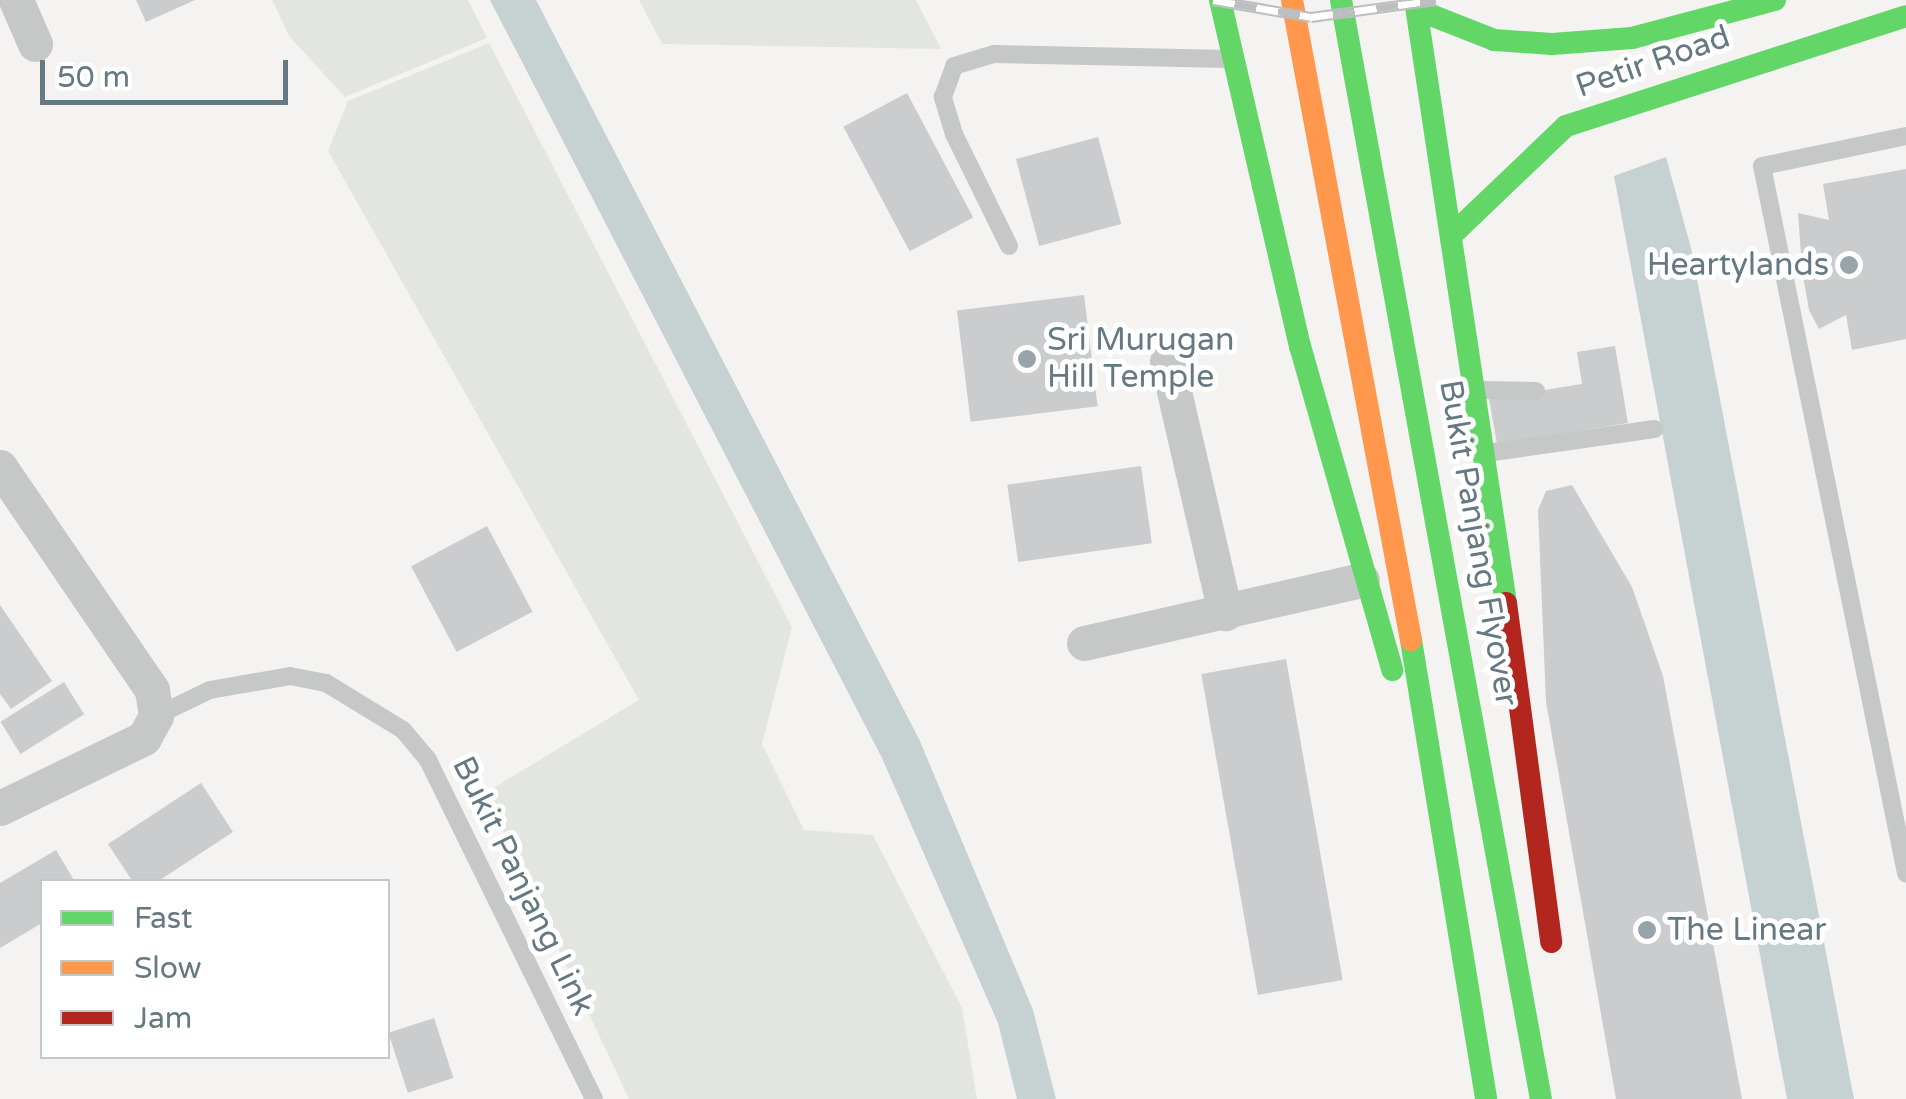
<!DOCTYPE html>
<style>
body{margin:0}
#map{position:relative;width:1906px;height:1099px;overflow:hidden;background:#f4f3f2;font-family:"Varela Round",sans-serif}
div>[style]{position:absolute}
.green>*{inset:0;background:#e3e5e0}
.water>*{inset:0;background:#c6d1d2}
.building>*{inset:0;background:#cbcccd;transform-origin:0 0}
.lane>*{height:18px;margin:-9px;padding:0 9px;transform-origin:9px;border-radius:9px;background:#c6c8c8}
.street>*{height:35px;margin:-17.5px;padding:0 17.5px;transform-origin:17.5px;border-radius:17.5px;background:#c6c8c8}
.fast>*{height:22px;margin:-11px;padding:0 11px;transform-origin:11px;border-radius:11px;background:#63d668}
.slow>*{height:22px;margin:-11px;padding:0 11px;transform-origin:11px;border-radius:11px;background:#ff974d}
.jam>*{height:22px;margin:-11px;padding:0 11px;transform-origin:11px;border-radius:11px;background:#b3261e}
.rail>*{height:11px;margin-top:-5.5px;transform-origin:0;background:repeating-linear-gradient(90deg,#fff 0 22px,#bcbebf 0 44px);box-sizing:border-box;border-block:2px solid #bcbebf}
.dots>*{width:28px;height:28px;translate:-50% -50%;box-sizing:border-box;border:5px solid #fff;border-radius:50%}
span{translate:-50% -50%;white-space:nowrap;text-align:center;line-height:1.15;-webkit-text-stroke:10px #fff;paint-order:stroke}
.street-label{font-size:32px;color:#657982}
.poi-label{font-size:32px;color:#657982}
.right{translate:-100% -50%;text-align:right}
.left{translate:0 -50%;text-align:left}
.legend{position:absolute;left:40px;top:879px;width:350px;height:180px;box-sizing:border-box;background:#fff;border:2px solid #c1c9cd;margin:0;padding:12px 18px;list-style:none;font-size:30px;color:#657982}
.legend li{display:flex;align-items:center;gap:20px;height:50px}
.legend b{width:50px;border:2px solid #c1c9cd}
.scale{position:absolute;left:40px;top:60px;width:248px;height:45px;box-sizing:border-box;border:5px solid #657982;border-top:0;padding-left:12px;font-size:30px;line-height:35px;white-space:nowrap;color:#657982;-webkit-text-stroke:8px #fff;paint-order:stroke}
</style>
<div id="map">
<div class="green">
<i style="clip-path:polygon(272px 0,468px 0,487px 38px,345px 97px,290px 37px)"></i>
<i style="clip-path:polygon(639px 0,916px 0,941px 49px,662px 44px)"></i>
<i style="clip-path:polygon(489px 43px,792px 627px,762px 744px,804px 830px,873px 835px,962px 1008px,977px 1099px,629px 1099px,485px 793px,639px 700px,328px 151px,348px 101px)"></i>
</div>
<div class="water">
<i style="clip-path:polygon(490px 0,536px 0,919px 739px,1033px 1010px,1056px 1099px,1017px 1099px,998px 1023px,882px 758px)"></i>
<i style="clip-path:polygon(1666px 157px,1691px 248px,1854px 1099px,1787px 1099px,1614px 176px)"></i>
</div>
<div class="building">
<i style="clip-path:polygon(136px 0,195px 0,146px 22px)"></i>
<i style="left:907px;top:93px;width:141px;height:72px;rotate:62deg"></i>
<i style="left:1098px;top:137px;width:90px;height:85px;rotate:75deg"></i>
<i style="clip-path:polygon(1906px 169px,1906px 339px,1852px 350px,1846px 315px,1819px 329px,1809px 310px,1803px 276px,1819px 266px,1802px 268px,1798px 213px,1829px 220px,1823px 184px)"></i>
<i style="left:1084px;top:295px;width:112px;height:128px;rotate:83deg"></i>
<i style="clip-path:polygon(1615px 346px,1628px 423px,1497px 444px,1489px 399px,1582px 384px,1577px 352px)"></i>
<i style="left:1141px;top:466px;width:78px;height:135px;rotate:82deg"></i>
<i style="clip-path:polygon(1572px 485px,1632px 587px,1663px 676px,1742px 1099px,1616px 1099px,1546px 702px,1538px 510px,1546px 491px)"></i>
<i style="left:487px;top:526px;width:97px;height:86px;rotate:62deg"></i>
<i style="clip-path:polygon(0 605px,52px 681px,11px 709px,0 694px)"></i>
<i style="left:1286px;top:659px;width:326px;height:86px;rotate:80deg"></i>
<i style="left:64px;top:682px;width:38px;height:75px;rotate:58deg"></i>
<i style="clip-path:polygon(201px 783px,233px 832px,157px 882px,133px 882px,108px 844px)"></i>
<i style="clip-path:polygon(56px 850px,75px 882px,42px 882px,42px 923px,0 948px,0 883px)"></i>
<i style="left:434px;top:1018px;width:63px;height:48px;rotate:72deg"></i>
</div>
<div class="lane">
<i style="left:1906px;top:136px;width:147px;rotate:168.2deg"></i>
<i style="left:1762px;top:166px;width:722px;rotate:78.49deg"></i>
<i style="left:1009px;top:246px;width:125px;rotate:-116.2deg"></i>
<i style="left:954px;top:134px;width:39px;rotate:-107deg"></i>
<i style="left:943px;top:97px;width:33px;rotate:-70deg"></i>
<i style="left:954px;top:66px;width:42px;rotate:-16.7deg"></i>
<i style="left:994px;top:54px;width:235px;rotate:1.2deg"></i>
<i style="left:1480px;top:390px;width:56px;rotate:1deg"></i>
<i style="left:1493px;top:452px;width:163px;rotate:-8.1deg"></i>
<i style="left:156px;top:716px;width:60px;rotate:-25.7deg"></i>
<i style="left:210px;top:690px;width:81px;rotate:-9.9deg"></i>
<i style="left:290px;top:676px;width:37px;rotate:11deg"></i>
<i style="left:326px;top:683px;width:90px;rotate:31.4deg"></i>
<i style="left:403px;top:730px;width:39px;rotate:50deg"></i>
<i style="left:428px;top:760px;width:377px;rotate:63.9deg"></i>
</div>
<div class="street">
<i style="left:16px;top:0;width:48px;rotate:66.6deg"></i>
<i style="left:1167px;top:361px;width:259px;rotate:77deg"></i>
<i style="left:0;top:467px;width:270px;rotate:55.7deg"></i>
<i style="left:152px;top:690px;width:26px;rotate:81deg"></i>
<i style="left:156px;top:716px;width:25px;rotate:119deg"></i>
<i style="left:144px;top:738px;width:160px;rotate:154.1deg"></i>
<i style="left:1084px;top:643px;width:285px;rotate:-12.8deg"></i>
</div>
<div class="fast">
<i style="left:1220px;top:0;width:355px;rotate:77deg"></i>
<i style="left:1300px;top:346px;width:337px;rotate:74.1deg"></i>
<i style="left:1341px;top:0;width:1117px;rotate:79.69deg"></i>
<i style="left:1415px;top:0;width:610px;rotate:81.42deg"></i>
<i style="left:1418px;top:10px;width:82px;rotate:21.5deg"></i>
<i style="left:1494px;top:40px;width:58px;rotate:3.9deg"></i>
<i style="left:1552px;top:44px;width:80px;rotate:-4.3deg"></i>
<i style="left:1632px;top:38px;width:148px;rotate:-14.9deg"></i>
<i style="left:1456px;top:231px;width:152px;rotate:-43.7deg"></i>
<i style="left:1566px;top:126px;width:357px;rotate:-17.9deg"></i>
<i style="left:1411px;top:640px;width:465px;rotate:80.7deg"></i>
</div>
<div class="slow">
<i style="left:1292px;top:0;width:651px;rotate:79.47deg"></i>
</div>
<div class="jam">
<i style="left:1506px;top:603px;width:342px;rotate:82.4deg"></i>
</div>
<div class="rail">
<i style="left:1213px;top:0;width:99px;rotate:9.8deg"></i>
<i style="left:1311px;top:17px;width:126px;rotate:-7.7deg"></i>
</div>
<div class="dots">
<i style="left:1849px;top:265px;background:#97a4a9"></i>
<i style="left:1027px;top:359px;background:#97a4a9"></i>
<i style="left:1647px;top:930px;background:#97a4a9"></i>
</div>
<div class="street-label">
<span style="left:1653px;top:62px;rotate:-19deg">Petir Road</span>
<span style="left:1478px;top:543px;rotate:80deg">Bukit Panjang Flyover</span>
<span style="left:523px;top:886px;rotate:64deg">Bukit Panjang Link</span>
</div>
<div class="poi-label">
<span class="right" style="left:1829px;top:265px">Heartylands</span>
<span class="left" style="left:1047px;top:359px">Sri Murugan<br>Hill Temple</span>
<span class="left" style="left:1667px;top:930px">The Linear</span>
</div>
<ul class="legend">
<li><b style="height:12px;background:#63d668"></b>Fast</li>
<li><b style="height:12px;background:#ff974d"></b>Slow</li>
<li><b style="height:12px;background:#b3261e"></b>Jam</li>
</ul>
<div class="scale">50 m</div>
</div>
